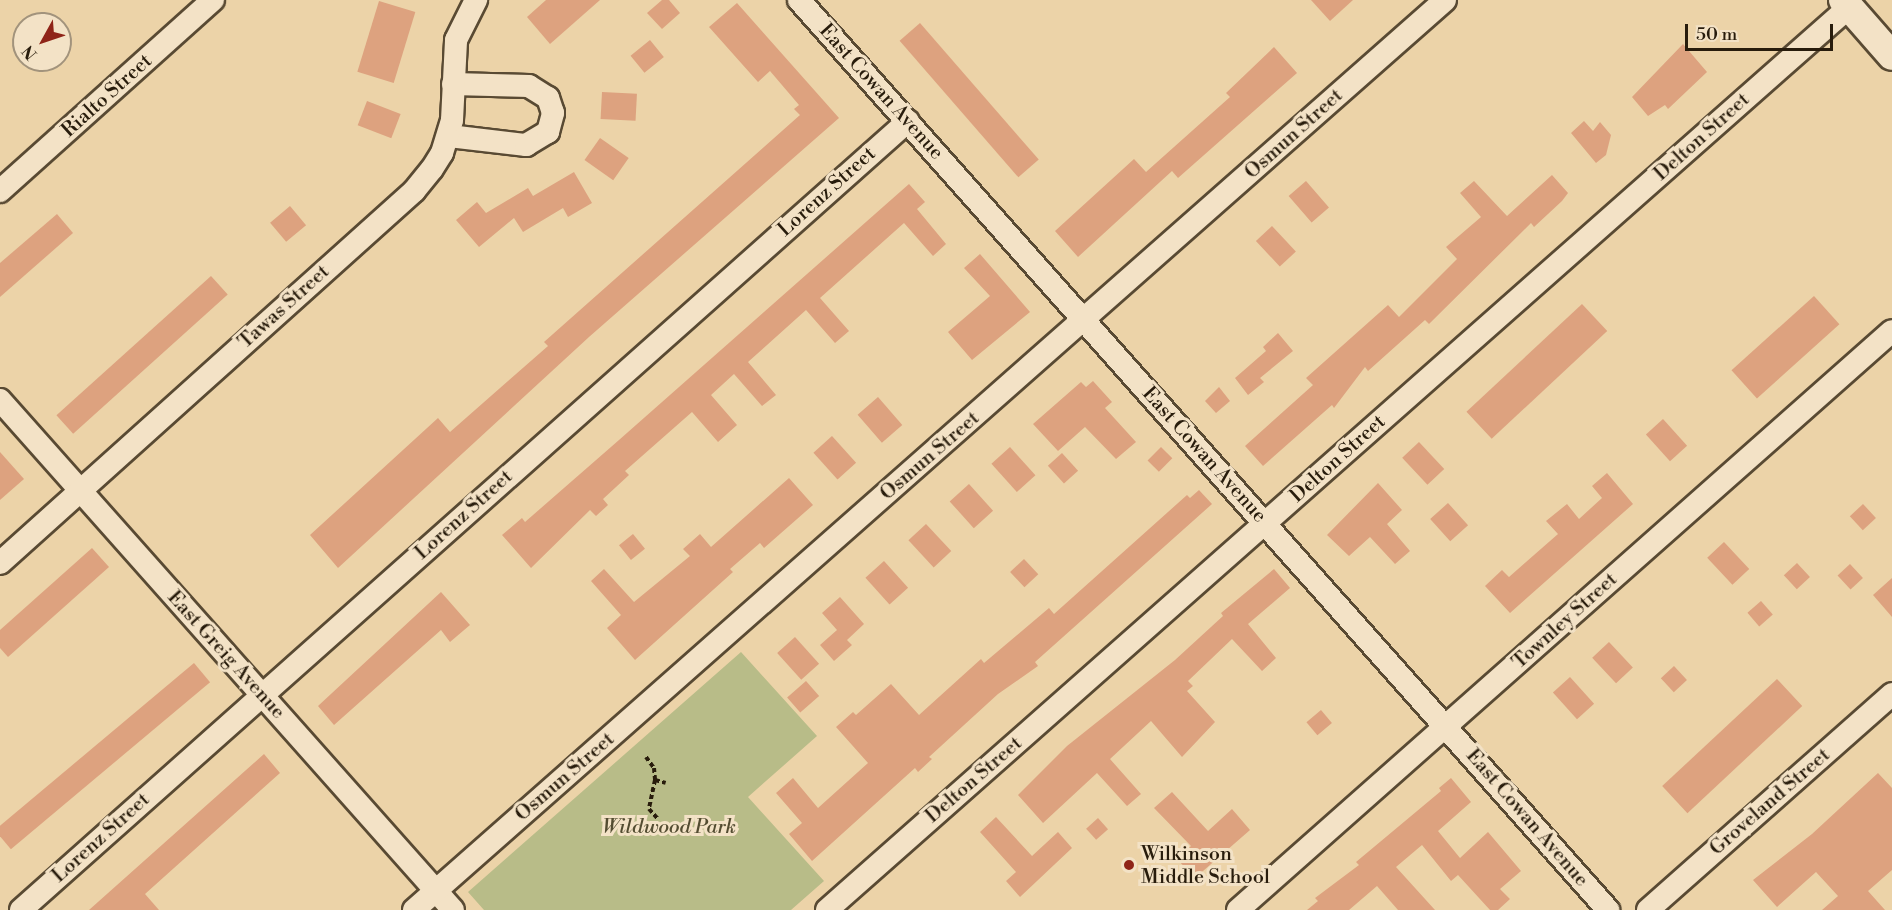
<!DOCTYPE html>
<style>
body{margin:0}
#map{position:relative;width:1892px;height:910px;overflow:hidden;background:#ecd3a8;font-family:"Libre Bodoni",serif}
div>[style]{position:absolute}
.green>*{inset:0;background:#b8bc88}
.building>*{inset:0;background:#dda27f;transform-origin:0 0}
.path>*{height:4px;margin-top:-2px;transform-origin:0;background:repeating-linear-gradient(90deg,#281c0c 0 4.5px,transparent 0 7.5px)}
.roads{filter:drop-shadow(2px 0 #594a33) drop-shadow(-2px 0 #594a33) drop-shadow(0 2px #594a33) drop-shadow(0 -2px #594a33)}
.minor>*{height:22px;margin:-11px;padding:0 11px;transform-origin:11px;border-radius:11px;background:#f3e2c6}
.tertiary>*{height:28px;margin:-14px;padding:0 14px;transform-origin:14px;border-radius:14px;background:#f3e2c6}
.dots>*{width:16px;height:16px;translate:-50% -50%;box-sizing:border-box;border:3px solid #f3e2c6;border-radius:50%}
span{translate:-50% -50%;white-space:nowrap;text-align:center;line-height:1.15;-webkit-text-stroke:6px #f3e2c6;paint-order:stroke}
.street-label{font-size:20px;color:#281c0c}
.park-label{font-size:20px;color:#534c31;font-style:italic}
.poi-label{font-size:20px;color:#281c0c}
.left{translate:0 -50%;text-align:left}
.north{position:absolute;left:12px;top:12px;width:60px;height:60px;box-sizing:border-box;background:#f3e2c6;border:2px solid #a2937c;border-radius:50%;rotate:230deg;font-size:16px;font-weight:700;line-height:24px;text-align:center;color:#281c0c}
.north::after{content:'';display:block;margin:auto;width:21px;height:27px;background:#8f2418;clip-path:polygon(50% 0,100% 100%,50% 72%,0 100%)}
.scale{position:absolute;left:1685px;top:24px;width:148px;height:27px;box-sizing:border-box;border:3px solid #281c0c;border-top:0;padding-left:8px;font-size:18px;line-height:21px;white-space:nowrap;color:#281c0c;-webkit-text-stroke:4px #f3e2c6;paint-order:stroke}
</style>
<div id="map">
<div class="green">
<i style="clip-path:polygon(741px 652px,817px 736px,748px 797px,824px 881px,791px 910px,484px 910px,468px 892px)"></i>
</div>
<div class="building">
<i style="clip-path:polygon(546px 0,600px 0,550px 44px,527px 17px)"></i>
<i style="clip-path:polygon(662px 0,669px 0,680px 13px,662px 29px,647px 13px)"></i>
<i style="clip-path:polygon(1311px 0,1353px 0,1330px 21px)"></i>
<i style="left:379px;top:1px;width:38px;height:74px;rotate:17deg"></i>
<i style="clip-path:polygon(737px 3px,839px 118px,589px 337px,338px 568px,310px 535px,438px 418px,450px 432px,548px 346px,544px 342px,800px 115px,794px 109px,799px 105px,770px 71px,758px 82px,709px 27px)"></i>
<i style="left:920px;top:23px;width:181px;height:27px;rotate:49deg"></i>
<i style="left:650px;top:40px;width:22px;height:25px;rotate:51deg"></i>
<i style="clip-path:polygon(1683px 44px,1707px 72px,1668px 109px,1665px 105px,1648px 116px,1632px 97px)"></i>
<i style="clip-path:polygon(1274px 47px,1297px 73px,1178px 178px,1172px 171px,1078px 257px,1055px 231px,1134px 159px,1146px 172px,1230px 97px,1226px 93px)"></i>
<i style="left:602px;top:92px;width:35px;height:27px;rotate:3deg"></i>
<i style="left:367px;top:101px;width:36px;height:26px;rotate:21deg"></i>
<i style="clip-path:polygon(1584px 121px,1593px 131px,1600px 122px,1611px 135px,1606px 155px,1596px 163px,1571px 133px)"></i>
<i style="left:600px;top:138px;width:35px;height:27px;rotate:35deg"></i>
<i style="clip-path:polygon(574px 172px,592px 203px,568px 217px,563px 208px,523px 232px,514px 218px,479px 247px,456px 220px,477px 202px,486px 213px,528px 188px,533px 196px)"></i>
<i style="clip-path:polygon(1552px 175px,1568px 193px,1562px 201px,1534px 227px,1531px 223px,1429px 324px,1425px 320px,1368px 371px,1365px 367px,1334px 408px,1332px 405px,1263px 466px,1245px 446px,1313px 385px,1306px 378px,1388px 305px,1399px 317px,1457px 259px,1446px 247px,1481px 217px,1460px 193px,1474px 181px,1507px 216px)"></i>
<i style="left:1306px;top:181px;width:35px;height:23px;rotate:49deg"></i>
<i style="clip-path:polygon(909px 184px,925px 202px,917px 209px,946px 244px,933px 256px,904px 223px,820px 298px,849px 331px,835px 343px,806px 310px,748px 362px,776px 395px,762px 406px,734px 374px,711px 395px,737px 425px,718px 442px,692px 412px,625px 471px,629px 475px,603px 499px,608px 505px,596px 516px,590px 510px,531px 568px,502px 535px,522px 518px,525px 522px,619px 440px)"></i>
<i style="left:290px;top:206px;width:25px;height:26px;rotate:50deg"></i>
<i style="clip-path:polygon(57px 214px,73px 233px,0 297px,0 263px)"></i>
<i style="left:1272px;top:226px;width:35px;height:22px;rotate:47deg"></i>
<i style="clip-path:polygon(980px 254px,1030px 312px,972px 360px,948px 332px,990px 296px,964px 268px)"></i>
<i style="left:211px;top:276px;width:25px;height:208px;rotate:48deg"></i>
<i style="left:1814px;top:296px;width:38px;height:111px;rotate:48deg"></i>
<i style="left:1582px;top:304px;width:37px;height:158px;rotate:47deg"></i>
<i style="clip-path:polygon(1278px 333px,1293px 351px,1260px 378px,1264px 382px,1248px 395px,1235px 378px,1266px 351px,1263px 347px)"></i>
<i style="clip-path:polygon(1093px 381px,1112px 402px,1105px 408px,1136px 442px,1116px 459px,1085px 427px,1058px 451px,1033px 424px,1081px 382px,1086px 387px)"></i>
<i style="clip-path:polygon(1219px 387px,1230px 401px,1216px 413px,1205px 401px)"></i>
<i style="left:878px;top:397px;width:37px;height:27px;rotate:49deg"></i>
<i style="left:1663px;top:419px;width:36px;height:23px;rotate:48deg"></i>
<i style="left:832px;top:436px;width:36px;height:25px;rotate:48deg"></i>
<i style="left:1419px;top:442px;width:37px;height:23px;rotate:47deg"></i>
<i style="left:1010px;top:447px;width:38px;height:25px;rotate:48deg"></i>
<i style="left:1161px;top:447px;width:16px;height:19px;rotate:45deg"></i>
<i style="clip-path:polygon(0 452px,24px 479px,0 500px)"></i>
<i style="left:1062px;top:453px;width:24px;height:19px;rotate:48deg"></i>
<i style="clip-path:polygon(1607px 473px,1633px 504px,1510px 613px,1485px 586px,1502px 570px,1509px 577px,1558px 534px,1546px 521px,1567px 504px,1579px 519px,1602px 498px,1592px 486px)"></i>
<i style="clip-path:polygon(789px 478px,813px 505px,764px 548px,760px 543px,730px 569px,733px 572px,635px 660px,607px 628px,621px 615px,591px 581px,604px 569px,634px 602px,690px 556px,683px 549px,700px 534px,711px 547px)"></i>
<i style="clip-path:polygon(1378px 483px,1402px 510px,1387px 524px,1410px 551px,1395px 564px,1370px 537px,1349px 556px,1327px 535px)"></i>
<i style="left:969px;top:484px;width:36px;height:26px;rotate:48deg"></i>
<i style="clip-path:polygon(1199px 490px,1212px 504px,1035px 662px,1038px 666px,998px 694px,929px 757px,932px 759px,918px 772px,915px 768px,812px 861px,789px 834px,802px 823px,776px 793px,793px 778px,818px 808px,868px 763px,836px 727px,853px 712px,856px 715px,891px 684px,919px 715px,981px 659px,984px 663px,1049px 608px,1054px 614px,1187px 495px,1190px 498px)"></i>
<i style="left:1448px;top:503px;width:30px;height:24px;rotate:48deg"></i>
<i style="left:1863px;top:504px;width:19px;height:18px;rotate:47deg"></i>
<i style="left:926px;top:524px;width:37px;height:24px;rotate:47deg"></i>
<i style="left:633px;top:534px;width:19px;height:18px;rotate:51deg"></i>
<i style="left:1724px;top:542px;width:37px;height:23px;rotate:47deg"></i>
<i style="clip-path:polygon(92px 548px,109px 567px,8px 657px,0 648px,0 630px)"></i>
<i style="left:1024px;top:559px;width:21px;height:19px;rotate:47deg"></i>
<i style="left:884px;top:561px;width:36px;height:25px;rotate:48deg"></i>
<i style="left:1797px;top:563px;width:19px;height:18px;rotate:47deg"></i>
<i style="left:1850px;top:564px;width:19px;height:17px;rotate:47deg"></i>
<i style="clip-path:polygon(1274px 569px,1290px 588px,1248px 624px,1276px 658px,1262px 671px,1232px 639px,1188px 681px,1193px 686px,1187px 691px,1215px 722px,1182px 757px,1151px 721px,1110px 759px,1141px 794px,1127px 806px,1097px 773px,1043px 823px,1018px 795px,1067px 746px,1175px 660px,1223px 616px,1221px 613px)"></i>
<i style="clip-path:polygon(1892px 578px,1892px 617px,1873px 595px)"></i>
<i style="clip-path:polygon(441px 592px,470px 625px,450px 642px,441px 630px,334px 725px,318px 706px)"></i>
<i style="clip-path:polygon(840px 597px,864px 624px,847px 640px,852px 645px,834px 661px,820px 645px,837px 630px,822px 613px)"></i>
<i style="left:1761px;top:601px;width:18px;height:18px;rotate:49deg"></i>
<i style="left:795px;top:637px;width:36px;height:24px;rotate:48deg"></i>
<i style="left:1609px;top:642px;width:35px;height:23px;rotate:47deg"></i>
<i style="left:194px;top:663px;width:25px;height:260px;rotate:50deg"></i>
<i style="left:1674px;top:666px;width:19px;height:18px;rotate:47deg"></i>
<i style="left:1570px;top:677px;width:36px;height:23px;rotate:48deg"></i>
<i style="left:1777px;top:679px;width:37px;height:157px;rotate:47deg"></i>
<i style="left:806px;top:681px;width:20px;height:25px;rotate:49deg"></i>
<i style="left:1321px;top:710px;width:17px;height:19px;rotate:50deg"></i>
<i style="clip-path:polygon(264px 754px,280px 773px,145px 894px,159px 910px,89px 910px)"></i>
<i style="clip-path:polygon(1878px 773px,1892px 788px,1892px 870px,1868px 891px,1885px 910px,1822px 910px,1838px 896px,1816px 872px,1777px 907px,1753px 880px,1812px 834px)"></i>
<i style="clip-path:polygon(1451px 778px,1471px 802px,1438px 831px,1460px 858px,1488px 832px,1521px 871px,1500px 889px,1510px 899px,1498px 910px,1490px 910px,1458px 875px,1451px 881px,1422px 845px,1396px 867px,1435px 910px,1398px 910px,1377px 886px,1349px 910px,1307px 910px,1318px 901px,1315px 898px,1359px 865px,1356px 862px,1441px 791px,1439px 788px)"></i>
<i style="clip-path:polygon(1172px 792px,1208px 831px,1232px 809px,1250px 830px,1195px 878px,1177px 859px,1191px 846px,1154px 808px)"></i>
<i style="clip-path:polygon(996px 817px,1032px 856px,1058px 832px,1072px 848px,1020px 897px,1006px 881px,1016px 872px,980px 832px)"></i>
<i style="left:1098px;top:818px;width:15px;height:16px;rotate:48deg"></i>
</div>
<div class="path">
<i style="left:646px;top:757px;width:14px;rotate:54deg"></i>
<i style="left:654px;top:768px;width:12px;rotate:85deg"></i>
<i style="left:655px;top:780px;width:30px;rotate:102deg"></i>
<i style="left:649px;top:809px;width:13px;rotate:48deg"></i>
<i style="left:655px;top:780px;width:11px;rotate:15deg"></i>
</div>
<div class="roads">
<div class="minor">
<i style="left:799px;top:0;width:1218px;rotate:48.36deg"></i>
<i style="left:449px;top:136px;width:78px;rotate:6.7deg"></i>
<i style="left:526px;top:145px;width:26px;rotate:-31deg"></i>
<i style="left:548px;top:132px;width:20px;rotate:-75deg"></i>
<i style="left:553px;top:113px;width:16px;rotate:-108deg"></i>
<i style="left:548px;top:98px;width:22px;rotate:-148deg"></i>
<i style="left:529px;top:86px;width:76px;rotate:-178.5deg"></i>
<i style="left:0;top:191px;width:286px;rotate:-41.9deg"></i>
<i style="left:0;top:400px;width:682px;rotate:48.39deg"></i>
<i style="left:0;top:563px;width:557px;rotate:-41.94deg"></i>
<i style="left:414px;top:191px;width:28px;rotate:-51deg"></i>
<i style="left:432px;top:169px;width:19px;rotate:-58deg"></i>
<i style="left:442px;top:153px;width:34px;rotate:-73deg"></i>
<i style="left:452px;top:120px;width:80px;rotate:-87.1deg"></i>
<i style="left:456px;top:40px;width:45px;rotate:-63.4deg"></i>
<i style="left:21px;top:910px;width:1187px;rotate:-41.65deg"></i>
<i style="left:414px;top:910px;width:1375px;rotate:-41.43deg"></i>
<i style="left:827px;top:910px;width:1364px;rotate:-41.46deg"></i>
<i style="left:1238px;top:910px;width:873px;rotate:-41.52deg"></i>
<i style="left:1648px;top:910px;width:326px;rotate:-41.5deg"></i>
</div>
<div class="tertiary">
<i style="left:1843px;top:0;width:74px;rotate:48.8deg"></i>
</div>
</div>
<div class="dots">
<i style="left:1129px;top:865px;background:#8f2418"></i>
</div>
<div class="street-label">
<span style="left:881px;top:92px;rotate:48deg">East Cowan Avenue</span>
<span style="left:107px;top:96px;rotate:-42deg">Rialto Street</span>
<span style="left:1294px;top:134px;rotate:-42deg">Osmun Street</span>
<span style="left:1702px;top:137px;rotate:-42deg">Delton Street</span>
<span style="left:827px;top:192px;rotate:-42deg">Lorenz Street</span>
<span style="left:284px;top:307px;rotate:-42deg">Tawas Street</span>
<span style="left:1204px;top:455px;rotate:48deg">East Cowan Avenue</span>
<span style="left:930px;top:456px;rotate:-41deg">Osmun Street</span>
<span style="left:1338px;top:459px;rotate:-42deg">Delton Street</span>
<span style="left:464px;top:515px;rotate:-42deg">Lorenz Street</span>
<span style="left:1565px;top:621px;rotate:-42deg">Townley Street</span>
<span style="left:226px;top:655px;rotate:48deg">East Greig Avenue</span>
<span style="left:565px;top:777px;rotate:-41deg">Osmun Street</span>
<span style="left:974px;top:780px;rotate:-41deg">Delton Street</span>
<span style="left:1770px;top:802px;rotate:-41deg">Groveland Street</span>
<span style="left:1527px;top:818px;rotate:49deg">East Cowan Avenue</span>
<span style="left:101px;top:838px;rotate:-42deg">Lorenz Street</span>
</div>
<div class="park-label">
<span style="left:669px;top:827px">Wildwood Park</span>
</div>
<div class="poi-label">
<span class="left" style="left:1141px;top:866px">Wilkinson<br>Middle School</span>
</div>
<div class="north">N</div>
<div class="scale">50 m</div>
</div>
